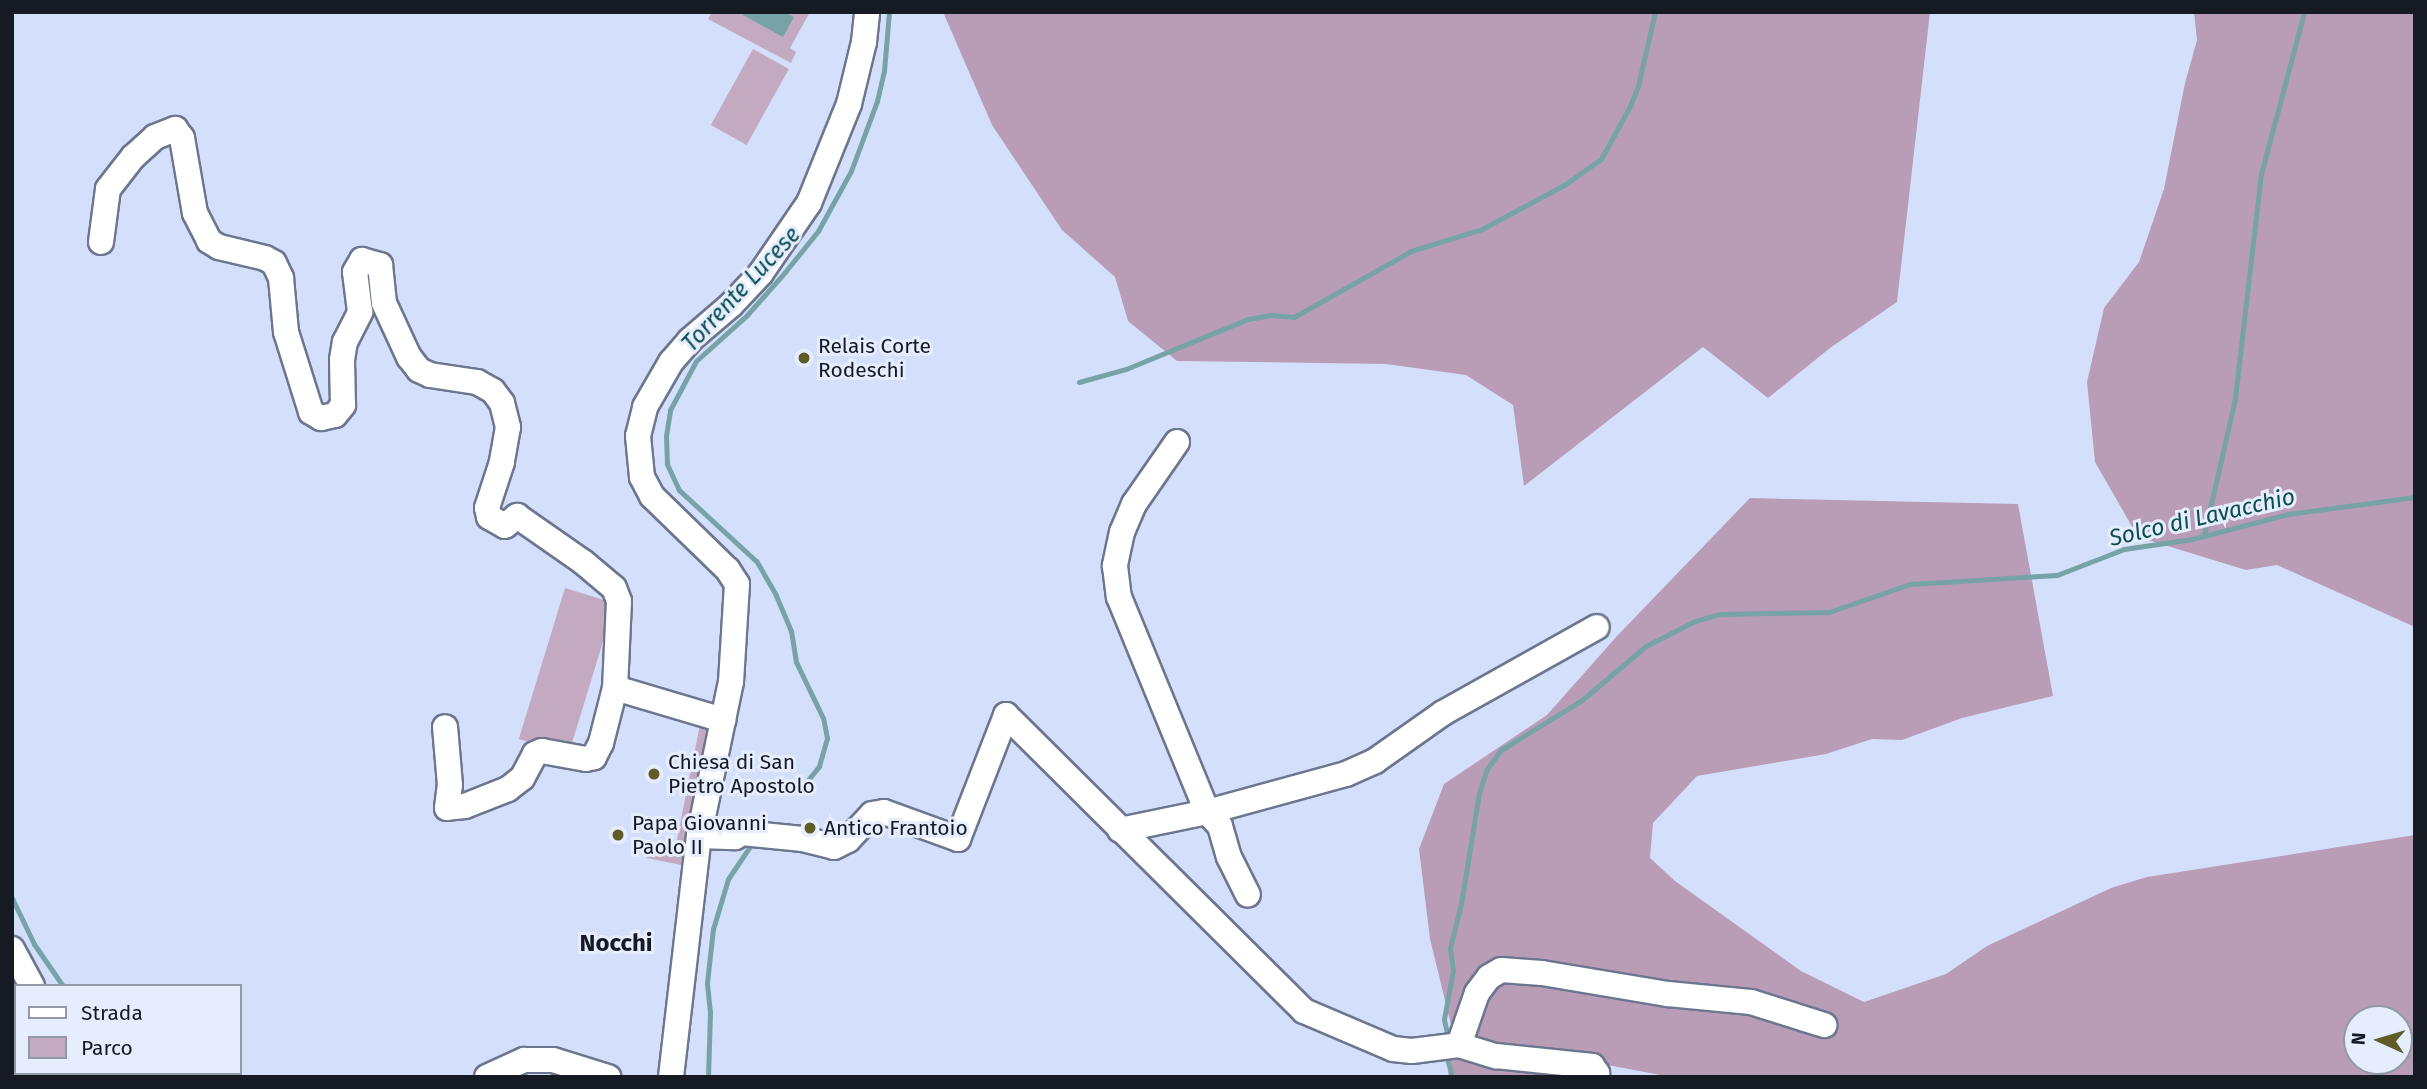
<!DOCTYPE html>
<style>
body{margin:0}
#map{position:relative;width:2427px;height:1089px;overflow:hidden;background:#d4e0fb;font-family:"Fira Sans",sans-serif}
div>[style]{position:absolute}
.green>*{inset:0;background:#c3aac0;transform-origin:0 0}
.forest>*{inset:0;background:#b99db6}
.water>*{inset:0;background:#77a3a6}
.stream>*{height:5px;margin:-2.5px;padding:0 2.5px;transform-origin:2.5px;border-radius:2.5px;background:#77a3a6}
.roads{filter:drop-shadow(2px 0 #6c778f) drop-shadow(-2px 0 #6c778f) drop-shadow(0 2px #6c778f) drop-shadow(0 -2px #6c778f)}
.minor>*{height:24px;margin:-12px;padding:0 12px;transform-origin:12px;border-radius:12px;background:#fff}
.dots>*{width:19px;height:19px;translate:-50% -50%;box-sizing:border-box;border:4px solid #e6edfe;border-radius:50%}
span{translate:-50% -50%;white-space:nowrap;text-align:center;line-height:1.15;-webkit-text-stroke:6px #e6edfe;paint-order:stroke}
.poi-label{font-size:21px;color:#151a23}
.left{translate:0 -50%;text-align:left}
.water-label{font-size:23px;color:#0a4e52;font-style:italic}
.quarter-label{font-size:24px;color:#151a23;font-weight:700}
.frame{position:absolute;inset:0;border:14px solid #151a23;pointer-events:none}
.legend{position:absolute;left:14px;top:984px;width:228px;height:91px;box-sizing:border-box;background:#e6edfe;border:2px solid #9299a6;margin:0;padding:9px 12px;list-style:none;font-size:21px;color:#151a23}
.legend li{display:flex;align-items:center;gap:14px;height:35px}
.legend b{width:35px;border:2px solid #9299a6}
.north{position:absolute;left:2343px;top:1005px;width:70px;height:70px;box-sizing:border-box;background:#e6edfe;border:2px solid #9299a6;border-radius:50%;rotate:274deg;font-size:19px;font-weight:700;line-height:28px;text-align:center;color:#151a23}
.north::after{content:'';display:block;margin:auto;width:24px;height:32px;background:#5f5c28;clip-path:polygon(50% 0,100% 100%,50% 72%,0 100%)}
</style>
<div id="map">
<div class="green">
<i style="clip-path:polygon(712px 12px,810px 12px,790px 48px,796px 52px,791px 63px,708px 19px)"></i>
<i style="left:753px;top:49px;width:41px;height:87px;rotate:29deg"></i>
<i style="left:565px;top:588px;width:52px;height:158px;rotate:17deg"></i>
<i style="clip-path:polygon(700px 725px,707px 726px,681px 865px,647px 858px,643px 848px,674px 854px)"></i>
</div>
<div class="forest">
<i style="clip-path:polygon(943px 12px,1930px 12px,1897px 302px,1830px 348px,1768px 398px,1703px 347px,1524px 486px,1513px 405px,1466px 375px,1386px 364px,1177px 361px,1128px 321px,1115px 277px,1062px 230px,992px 125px)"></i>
<i style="clip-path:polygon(2194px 12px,2415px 12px,2415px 627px,2277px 565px,2246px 570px,2138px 537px,2095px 462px,2087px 382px,2104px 308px,2139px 262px,2164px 189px,2185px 83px,2197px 40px)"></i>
<i style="clip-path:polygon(evenodd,1750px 498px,2018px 504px,2053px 696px,1962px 718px,1902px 740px,1872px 739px,1826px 754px,1697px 776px,1653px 823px,1650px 858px,1675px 881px,1801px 971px,1864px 1002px,1946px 974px,1987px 946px,2111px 888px,2147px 877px,2415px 835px,2415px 1077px,1671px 1077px,1581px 1060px,1573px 1077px,1448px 1077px,1453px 1033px,1430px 939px,1419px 849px,1444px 784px,1547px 715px,1617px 636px,1750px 498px,2357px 1019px,2399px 1019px,2399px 1061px,2357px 1061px,2357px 1019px)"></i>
</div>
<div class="water">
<i style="clip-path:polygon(744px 12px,784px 12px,794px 17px,783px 37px,743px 15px)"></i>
</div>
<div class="stream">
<i style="left:1079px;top:382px;width:49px;rotate:-15.5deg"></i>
<i style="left:1126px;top:369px;width:132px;rotate:-22.3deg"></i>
<i style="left:1248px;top:319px;width:23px;rotate:-10deg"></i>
<i style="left:1271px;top:315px;width:23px;rotate:5deg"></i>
<i style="left:1294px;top:317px;width:134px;rotate:-29.4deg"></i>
<i style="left:1411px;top:251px;width:74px;rotate:-17.2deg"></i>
<i style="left:1482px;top:229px;width:93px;rotate:-28.2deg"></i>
<i style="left:1564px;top:185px;width:45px;rotate:-35.1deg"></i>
<i style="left:1601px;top:159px;width:60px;rotate:-61.3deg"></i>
<i style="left:1630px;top:106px;width:22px;rotate:-68deg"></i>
<i style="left:1638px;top:86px;width:76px;rotate:-77.1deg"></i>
<i style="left:2204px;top:535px;width:140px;rotate:-77.2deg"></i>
<i style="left:2235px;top:398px;width:226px;rotate:-83.4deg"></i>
<i style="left:2261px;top:174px;width:168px;rotate:-75.1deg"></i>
<i style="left:799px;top:791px;width:32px;rotate:-51deg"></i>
<i style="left:819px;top:766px;width:29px;rotate:-74deg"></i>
<i style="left:827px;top:738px;width:20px;rotate:-101deg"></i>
<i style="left:823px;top:718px;width:62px;rotate:-115.7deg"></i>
<i style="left:796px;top:662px;width:31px;rotate:-99deg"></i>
<i style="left:791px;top:631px;width:39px;rotate:-113deg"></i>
<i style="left:776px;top:595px;width:39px;rotate:-120deg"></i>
<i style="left:756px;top:561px;width:105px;rotate:-137.3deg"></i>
<i style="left:679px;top:490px;width:29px;rotate:-115deg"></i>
<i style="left:667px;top:464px;width:28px;rotate:-92deg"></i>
<i style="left:666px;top:436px;width:26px;rotate:-81deg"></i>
<i style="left:670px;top:410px;width:55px;rotate:-62deg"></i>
<i style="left:696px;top:361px;width:69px;rotate:-42deg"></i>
<i style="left:747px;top:315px;width:57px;rotate:-48.5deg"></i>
<i style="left:785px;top:272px;width:53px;rotate:-51.2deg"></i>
<i style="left:818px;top:231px;width:68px;rotate:-61.2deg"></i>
<i style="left:851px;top:171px;width:75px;rotate:-69.6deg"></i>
<i style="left:877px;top:101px;width:31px;rotate:-77deg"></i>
<i style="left:884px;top:71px;width:59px;rotate:-85.2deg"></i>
<i style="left:12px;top:898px;width:51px;rotate:64.4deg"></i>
<i style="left:34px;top:944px;width:51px;rotate:55.4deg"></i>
<i style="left:1448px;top:1037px;width:18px;rotate:-103deg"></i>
<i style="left:1444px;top:1019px;width:50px;rotate:-79.6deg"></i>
<i style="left:1453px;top:970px;width:22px;rotate:-98deg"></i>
<i style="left:1450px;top:948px;width:45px;rotate:-76deg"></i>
<i style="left:1461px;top:904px;width:112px;rotate:-80.8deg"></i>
<i style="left:1479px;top:793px;width:25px;rotate:-72deg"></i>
<i style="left:1487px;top:769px;width:24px;rotate:-54deg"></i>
<i style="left:1501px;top:750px;width:95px;rotate:-31.7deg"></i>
<i style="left:1582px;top:700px;width:84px;rotate:-40.2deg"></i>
<i style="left:1646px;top:646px;width:55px;rotate:-27deg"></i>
<i style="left:1695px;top:621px;width:26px;rotate:-16deg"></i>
<i style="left:1720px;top:614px;width:109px;rotate:-1.1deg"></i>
<i style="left:1829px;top:612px;width:86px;rotate:-19.1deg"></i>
<i style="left:1910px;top:584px;width:147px;rotate:-3.5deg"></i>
<i style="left:2057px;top:575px;width:72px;rotate:-21.2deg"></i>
<i style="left:2124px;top:549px;width:69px;rotate:-8.4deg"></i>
<i style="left:2192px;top:539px;width:99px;rotate:-14.6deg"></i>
<i style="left:2288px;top:514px;width:128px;rotate:-7.6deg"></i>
<i style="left:1447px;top:1058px;width:20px;rotate:75deg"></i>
<i style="left:226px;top:1073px;width:5px;rotate:53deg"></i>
<i style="left:708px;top:1077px;width:65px;rotate:-88.2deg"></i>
<i style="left:710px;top:1012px;width:29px;rotate:-96deg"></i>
<i style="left:707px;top:983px;width:54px;rotate:-83.7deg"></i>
<i style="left:713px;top:929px;width:52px;rotate:-73.3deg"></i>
<i style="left:728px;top:879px;width:45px;rotate:-56deg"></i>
</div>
<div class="roads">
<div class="minor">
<i style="left:101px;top:242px;width:53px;rotate:-82.5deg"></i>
<i style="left:108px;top:189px;width:41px;rotate:-52deg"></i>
<i style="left:133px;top:157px;width:30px;rotate:-42deg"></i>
<i style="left:155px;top:137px;width:22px;rotate:-22deg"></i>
<i style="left:175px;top:129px;width:11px;rotate:52deg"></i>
<i style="left:182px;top:138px;width:76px;rotate:80.2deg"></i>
<i style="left:195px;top:213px;width:31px;rotate:63deg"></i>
<i style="left:209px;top:241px;width:12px;rotate:31deg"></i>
<i style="left:219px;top:247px;width:47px;rotate:13.4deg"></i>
<i style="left:265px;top:258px;width:10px;rotate:29deg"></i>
<i style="left:274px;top:263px;width:17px;rotate:65deg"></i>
<i style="left:281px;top:278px;width:54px;rotate:84.7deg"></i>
<i style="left:286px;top:332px;width:84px;rotate:72.6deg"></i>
<i style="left:311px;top:412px;width:12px;rotate:31deg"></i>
<i style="left:321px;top:418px;width:14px;rotate:-12deg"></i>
<i style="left:335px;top:415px;width:13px;rotate:-51deg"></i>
<i style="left:343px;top:405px;width:45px;rotate:-91.3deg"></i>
<i style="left:342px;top:360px;width:18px;rotate:-81deg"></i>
<i style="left:345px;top:342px;width:34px;rotate:-63deg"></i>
<i style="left:360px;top:312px;width:40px;rotate:-97.1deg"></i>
<i style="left:355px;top:272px;width:14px;rotate:-60deg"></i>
<i style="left:362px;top:260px;width:19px;rotate:16deg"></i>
<i style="left:380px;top:265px;width:38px;rotate:84deg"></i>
<i style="left:384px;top:303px;width:60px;rotate:65.2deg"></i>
<i style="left:409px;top:357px;width:16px;rotate:52deg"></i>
<i style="left:419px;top:370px;width:12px;rotate:24deg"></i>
<i style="left:430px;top:375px;width:48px;rotate:8.5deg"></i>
<i style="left:477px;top:382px;width:18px;rotate:29deg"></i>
<i style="left:493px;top:391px;width:15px;rotate:53deg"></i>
<i style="left:502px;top:403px;width:25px;rotate:76deg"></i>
<i style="left:508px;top:427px;width:36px;rotate:100deg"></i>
<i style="left:502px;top:462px;width:48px;rotate:108.1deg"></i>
<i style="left:487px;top:508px;width:9px;rotate:77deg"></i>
<i style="left:489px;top:517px;width:18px;rotate:29deg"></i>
<i style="left:505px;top:526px;width:16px;rotate:-40deg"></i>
<i style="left:517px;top:516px;width:80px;rotate:34.9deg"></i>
<i style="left:583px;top:562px;width:40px;rotate:40deg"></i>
<i style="left:614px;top:588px;width:14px;rotate:69deg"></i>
<i style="left:619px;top:601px;width:87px;rotate:92.6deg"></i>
<i style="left:615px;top:688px;width:57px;rotate:104.3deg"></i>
<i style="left:601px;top:743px;width:16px;rotate:117deg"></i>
<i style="left:594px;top:757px;width:8px;rotate:166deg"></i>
<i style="left:586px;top:759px;width:45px;rotate:-169.7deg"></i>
<i style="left:542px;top:751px;width:8px;rotate:157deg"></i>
<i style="left:535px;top:754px;width:27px;rotate:118deg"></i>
<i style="left:522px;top:778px;width:18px;rotate:142deg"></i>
<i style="left:508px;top:789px;width:46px;rotate:158.4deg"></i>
<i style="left:465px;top:806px;width:18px;rotate:174deg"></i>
<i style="left:447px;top:808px;width:23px;rotate:-83deg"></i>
<i style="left:450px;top:785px;width:58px;rotate:-94.9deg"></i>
<i style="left:1177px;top:442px;width:75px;rotate:124.7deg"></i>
<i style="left:1134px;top:504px;width:30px;rotate:113deg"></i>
<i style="left:1122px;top:532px;width:35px;rotate:102deg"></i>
<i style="left:1115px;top:566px;width:31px;rotate:83deg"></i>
<i style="left:1119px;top:597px;width:232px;rotate:67.7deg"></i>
<i style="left:1207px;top:812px;width:19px;rotate:47deg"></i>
<i style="left:1220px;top:826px;width:32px;rotate:74deg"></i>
<i style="left:1229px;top:857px;width:42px;rotate:63.4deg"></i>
<i style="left:615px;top:688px;width:113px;rotate:16.5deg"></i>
<i style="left:1120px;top:830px;width:89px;rotate:-11.7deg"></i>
<i style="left:1207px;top:812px;width:144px;rotate:-15.3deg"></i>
<i style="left:1346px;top:774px;width:32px;rotate:-24deg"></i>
<i style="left:1375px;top:761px;width:83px;rotate:-35.2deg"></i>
<i style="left:1443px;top:713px;width:176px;rotate:-29.2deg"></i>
<i style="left:699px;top:836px;width:36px;rotate:2deg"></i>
<i style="left:735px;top:837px;width:8px;rotate:-30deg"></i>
<i style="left:742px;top:833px;width:61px;rotate:5.6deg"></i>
<i style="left:803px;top:839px;width:32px;rotate:14deg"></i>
<i style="left:834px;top:847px;width:16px;rotate:-27deg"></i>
<i style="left:848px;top:840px;width:35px;rotate:-47deg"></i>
<i style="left:872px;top:814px;width:12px;rotate:-9deg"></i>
<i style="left:884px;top:812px;width:79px;rotate:20deg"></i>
<i style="left:958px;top:839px;width:133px;rotate:-68.8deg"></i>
<i style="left:1006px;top:715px;width:420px;rotate:44.8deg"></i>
<i style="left:1304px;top:1011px;width:97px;rotate:23.1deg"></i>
<i style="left:1393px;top:1049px;width:19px;rotate:6deg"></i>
<i style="left:1412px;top:1051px;width:47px;rotate:-7.3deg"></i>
<i style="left:1459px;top:1045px;width:39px;rotate:17deg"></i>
<i style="left:1496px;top:1056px;width:97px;rotate:5.9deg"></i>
<i style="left:1592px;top:1066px;width:9px;rotate:54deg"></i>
<i style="left:1597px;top:1073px;width:5px;rotate:127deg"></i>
<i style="left:12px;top:949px;width:42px;rotate:61.6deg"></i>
<i style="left:1459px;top:1045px;width:55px;rotate:-70.9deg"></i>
<i style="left:1477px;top:993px;width:20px;rotate:-53deg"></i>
<i style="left:1489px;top:977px;width:14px;rotate:-30deg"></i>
<i style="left:1501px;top:970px;width:41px;rotate:4.2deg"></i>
<i style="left:1542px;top:973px;width:128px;rotate:9.5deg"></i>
<i style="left:1668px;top:994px;width:83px;rotate:5.5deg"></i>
<i style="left:1751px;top:1002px;width:77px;rotate:17.5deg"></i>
<i style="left:112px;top:1073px;width:20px;rotate:11deg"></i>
<i style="left:487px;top:1077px;width:41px;rotate:-24.7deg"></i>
<i style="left:524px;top:1060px;width:29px"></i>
<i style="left:553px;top:1060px;width:58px;rotate:17.2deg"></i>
<i style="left:671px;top:1077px;width:243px;rotate:-83.4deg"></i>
<i style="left:699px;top:836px;width:157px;rotate:-78.3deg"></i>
<i style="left:731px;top:682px;width:98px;rotate:-86.5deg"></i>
<i style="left:737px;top:584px;width:17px;rotate:-123deg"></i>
<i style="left:728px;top:570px;width:106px;rotate:-135.8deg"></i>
<i style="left:652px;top:496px;width:21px;rotate:-118deg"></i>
<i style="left:642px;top:477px;width:41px;rotate:-95.6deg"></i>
<i style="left:638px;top:436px;width:30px;rotate:-76deg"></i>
<i style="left:645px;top:407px;width:52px;rotate:-60deg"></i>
<i style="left:671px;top:362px;width:29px;rotate:-49deg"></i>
<i style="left:690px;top:340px;width:54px;rotate:-40.5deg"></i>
<i style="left:731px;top:305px;width:44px;rotate:-46.8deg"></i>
<i style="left:761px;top:273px;width:85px;rotate:-55.6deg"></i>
<i style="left:809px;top:203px;width:107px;rotate:-68deg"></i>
<i style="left:849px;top:104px;width:64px;rotate:-76.4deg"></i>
<i style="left:864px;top:42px;width:30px;rotate:-84deg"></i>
</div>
</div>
<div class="dots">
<i style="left:804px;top:358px;background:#5f5c28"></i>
<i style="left:654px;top:774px;background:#5f5c28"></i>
<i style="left:810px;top:828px;background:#5f5c28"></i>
<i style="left:618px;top:835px;background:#5f5c28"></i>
</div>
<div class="poi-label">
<span class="left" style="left:818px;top:358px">Relais Corte<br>Rodeschi</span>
<span class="left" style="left:668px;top:774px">Chiesa di San<br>Pietro Apostolo</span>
<span class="left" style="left:632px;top:835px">Papa Giovanni<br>Paolo II</span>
<span class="left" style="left:824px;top:828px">Antico Frantoio</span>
</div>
<div class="water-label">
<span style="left:741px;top:289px;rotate:-47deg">Torrente Lucese</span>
<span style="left:2202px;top:517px;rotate:-13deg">Solco di Lavacchio</span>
</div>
<div class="quarter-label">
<span style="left:616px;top:944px">Nocchi</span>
</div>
<div class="frame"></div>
<ul class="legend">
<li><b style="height:9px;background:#fff"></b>Strada</li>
<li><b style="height:19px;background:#c3aac0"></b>Parco</li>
</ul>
<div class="north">N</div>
</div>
